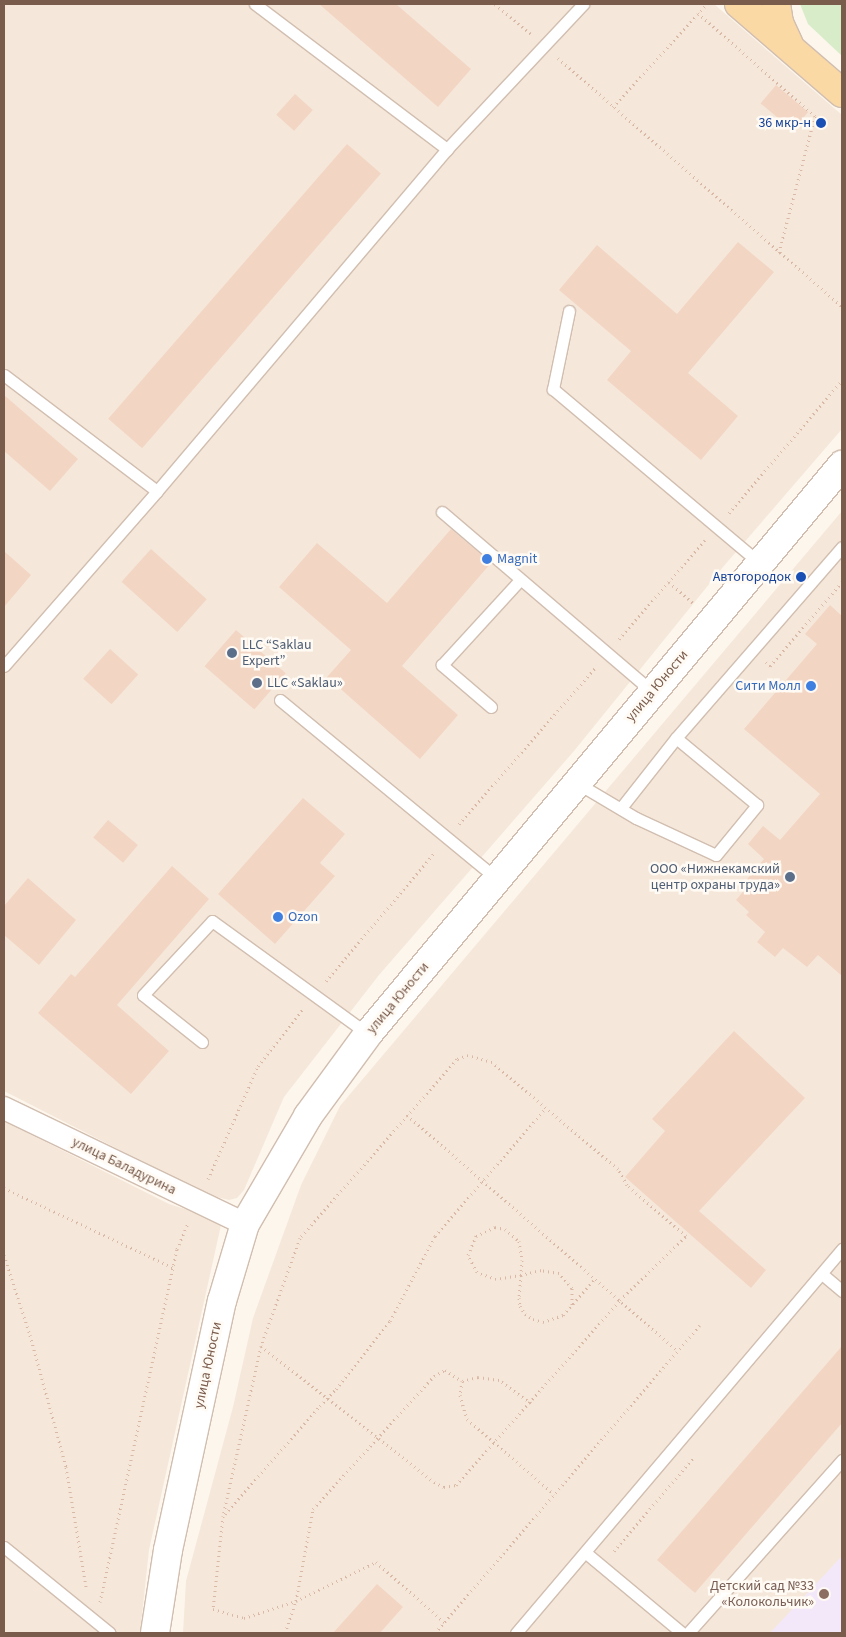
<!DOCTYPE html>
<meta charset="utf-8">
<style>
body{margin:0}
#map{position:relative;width:846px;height:1637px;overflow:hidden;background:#fdf6ec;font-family:"Source Sans 3",sans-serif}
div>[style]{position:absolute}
.residential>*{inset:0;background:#f5e8da}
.education>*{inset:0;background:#f3e8fa}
.green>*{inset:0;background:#d8ecc9}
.building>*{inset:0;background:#f3d5c3;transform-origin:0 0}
.path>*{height:3px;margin-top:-1.5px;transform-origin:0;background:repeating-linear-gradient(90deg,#d9b8a5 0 1px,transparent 0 5px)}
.roads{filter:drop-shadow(1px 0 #d1beb0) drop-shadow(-1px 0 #d1beb0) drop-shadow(0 1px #d1beb0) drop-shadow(0 -1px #d1beb0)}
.lane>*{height:11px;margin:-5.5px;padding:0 5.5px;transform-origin:5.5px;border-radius:5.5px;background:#fff}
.street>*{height:22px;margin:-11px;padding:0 11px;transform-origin:11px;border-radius:11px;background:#fff}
.secondary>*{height:28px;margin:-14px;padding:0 14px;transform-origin:14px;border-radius:14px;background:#fff}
.primary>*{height:28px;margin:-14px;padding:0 14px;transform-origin:14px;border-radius:14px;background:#fbd9a5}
.path-bridge>*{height:3px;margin-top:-1.5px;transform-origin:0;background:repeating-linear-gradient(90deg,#d9b8a5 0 1px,transparent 0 5px)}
.dots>*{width:14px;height:14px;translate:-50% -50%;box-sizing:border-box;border:2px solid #fffaf3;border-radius:50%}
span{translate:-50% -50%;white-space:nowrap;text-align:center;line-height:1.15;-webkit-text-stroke:5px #fffaf3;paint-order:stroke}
.transit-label{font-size:14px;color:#164399}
.right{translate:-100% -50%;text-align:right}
.shop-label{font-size:14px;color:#366cbe}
.left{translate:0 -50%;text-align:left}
.service-label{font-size:14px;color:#4e5e75}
.street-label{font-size:14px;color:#7a5c4d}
.education-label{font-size:14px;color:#785e54}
.frame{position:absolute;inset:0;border:5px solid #7a5c4d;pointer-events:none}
</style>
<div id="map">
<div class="residential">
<i style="clip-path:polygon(4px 4px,714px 4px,842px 115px,842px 429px,723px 567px,574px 751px,379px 975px,284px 1097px,244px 1190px,237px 1198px,229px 1200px,208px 1195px,4px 1091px)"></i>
<i style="clip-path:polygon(842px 511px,842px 1633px,183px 1633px,186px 1581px,233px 1407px,253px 1318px,301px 1185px,340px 1106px)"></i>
<i style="clip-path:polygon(4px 1121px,169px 1204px,216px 1219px,221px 1225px,149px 1550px,140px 1633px,4px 1633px)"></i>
</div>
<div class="education">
<i style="clip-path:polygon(842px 1556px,842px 1633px,770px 1633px)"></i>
</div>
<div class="green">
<i style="clip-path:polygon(800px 4px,842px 4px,842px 56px,808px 24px)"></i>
</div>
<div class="building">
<i style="clip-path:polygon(319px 4px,396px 4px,471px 69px,438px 107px)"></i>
<i style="left:776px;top:85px;width:42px;height:24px;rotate:40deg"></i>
<i style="left:295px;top:94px;width:24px;height:28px;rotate:42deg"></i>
<i style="left:347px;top:144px;width:45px;height:364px;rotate:41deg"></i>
<i style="clip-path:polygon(738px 242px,774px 272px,688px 373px,738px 416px,701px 460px,607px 380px,631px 351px,559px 290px,597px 245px,677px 314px)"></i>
<i style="clip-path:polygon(4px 395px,78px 459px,50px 491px,4px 451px)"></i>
<i style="clip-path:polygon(451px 529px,491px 563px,402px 666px,458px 715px,420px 759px,327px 677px,351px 650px,279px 587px,317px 543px,387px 603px)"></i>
<i style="left:151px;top:549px;width:75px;height:44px;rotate:42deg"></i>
<i style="clip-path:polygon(4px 551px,31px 575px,4px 607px)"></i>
<i style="clip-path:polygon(830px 605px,842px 616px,842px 976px,818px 955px,807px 967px,783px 948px,775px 957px,757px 942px,765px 932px,746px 915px,749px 912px,736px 900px,747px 887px,743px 884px,764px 859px,748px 844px,763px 826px,780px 840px,820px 794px,744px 729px,817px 644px,805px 634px)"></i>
<i style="left:236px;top:630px;width:66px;height:48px;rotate:41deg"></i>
<i style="left:110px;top:649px;width:38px;height:40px;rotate:42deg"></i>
<i style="clip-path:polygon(303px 798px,345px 834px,320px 863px,335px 876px,275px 944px,218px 894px)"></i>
<i style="left:108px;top:820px;width:39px;height:23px;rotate:40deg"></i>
<i style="clip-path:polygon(172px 866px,209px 899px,117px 1005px,169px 1051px,131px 1094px,38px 1013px,71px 974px,75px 977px)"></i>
<i style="clip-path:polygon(28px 878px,76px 920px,39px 965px,4px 935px,4px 906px)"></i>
<i style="clip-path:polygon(734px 1031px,805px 1098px,699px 1211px,766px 1270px,751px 1288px,625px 1177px,665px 1131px,652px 1119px)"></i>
<i style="clip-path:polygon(842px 1346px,842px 1423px,695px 1593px,657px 1560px)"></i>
<i style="clip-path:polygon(377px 1584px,403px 1607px,380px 1633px,333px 1633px)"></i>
</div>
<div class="path">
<i style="left:495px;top:4px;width:47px;rotate:39.8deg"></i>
<i style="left:698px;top:13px;width:156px;rotate:41.4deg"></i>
<i style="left:815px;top:116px;width:141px;rotate:104.8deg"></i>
<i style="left:558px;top:58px;width:378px;rotate:41.2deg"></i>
<i style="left:613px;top:107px;width:139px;rotate:-47.6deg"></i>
<i style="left:729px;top:513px;width:175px;rotate:-49.6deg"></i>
<i style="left:669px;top:582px;width:32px;rotate:41deg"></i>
<i style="left:619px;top:639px;width:131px;rotate:-49deg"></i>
<i style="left:766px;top:662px;width:6px;rotate:45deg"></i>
<i style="left:770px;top:666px;width:111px;rotate:-49.4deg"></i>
<i style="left:459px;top:824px;width:208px;rotate:-48.9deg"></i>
<i style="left:326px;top:981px;width:169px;rotate:-49.8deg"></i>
<i style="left:407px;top:1115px;width:359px;rotate:41.1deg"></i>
<i style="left:208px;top:1179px;width:124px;rotate:-66.1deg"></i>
<i style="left:258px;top:1066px;width:73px;rotate:-51.7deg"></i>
<i style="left:4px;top:1188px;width:188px;rotate:25.2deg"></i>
<i style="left:4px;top:1255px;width:84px;rotate:72deg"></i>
<i style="left:30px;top:1335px;width:137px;rotate:74.7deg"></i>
<i style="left:66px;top:1467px;width:122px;rotate:80.5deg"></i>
<i style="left:572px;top:1305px;width:17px;rotate:-90deg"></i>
<i style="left:572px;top:1288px;width:20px;rotate:-131deg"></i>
<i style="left:559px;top:1273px;width:18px;rotate:-171deg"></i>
<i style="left:541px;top:1270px;width:21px;rotate:166deg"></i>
<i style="left:521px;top:1275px;width:25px;rotate:171deg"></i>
<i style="left:496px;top:1279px;width:20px;rotate:-160deg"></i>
<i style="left:477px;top:1272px;width:19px;rotate:-118deg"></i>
<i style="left:468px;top:1255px;width:21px;rotate:-67deg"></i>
<i style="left:476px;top:1236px;width:21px;rotate:-25deg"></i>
<i style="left:495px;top:1227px;width:10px;rotate:11deg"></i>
<i style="left:505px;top:1229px;width:18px;rotate:41deg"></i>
<i style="left:519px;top:1241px;width:19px;rotate:81deg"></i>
<i style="left:522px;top:1260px;width:15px;rotate:94deg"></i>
<i style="left:521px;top:1275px;width:23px;rotate:95deg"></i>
<i style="left:519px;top:1298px;width:8px;rotate:83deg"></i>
<i style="left:520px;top:1306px;width:9px;rotate:58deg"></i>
<i style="left:525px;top:1314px;width:9px;rotate:32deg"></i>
<i style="left:533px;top:1319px;width:10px;rotate:17deg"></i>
<i style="left:543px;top:1322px;width:21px;rotate:-19deg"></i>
<i style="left:563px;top:1315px;width:48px;rotate:-48.4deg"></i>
<i style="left:261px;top:1346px;width:220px;rotate:38.2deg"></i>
<i style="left:434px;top:1482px;width:11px;rotate:27deg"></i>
<i style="left:444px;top:1487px;width:12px;rotate:-9deg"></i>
<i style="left:456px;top:1485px;width:247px;rotate:-48.4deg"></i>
<i style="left:620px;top:1300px;width:92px;rotate:-44.1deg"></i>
<i style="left:686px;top:1236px;width:78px;rotate:-139.2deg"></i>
<i style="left:627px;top:1185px;width:18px;rotate:-119deg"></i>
<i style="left:618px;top:1169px;width:165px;rotate:-139.7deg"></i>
<i style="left:492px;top:1062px;width:25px;rotate:-164deg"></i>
<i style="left:468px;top:1055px;width:12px;rotate:160deg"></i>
<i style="left:457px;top:1059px;width:238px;rotate:131.3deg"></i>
<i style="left:300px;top:1238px;width:115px;rotate:109.9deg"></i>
<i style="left:261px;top:1346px;width:174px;rotate:102.6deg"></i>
<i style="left:223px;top:1516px;width:94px;rotate:96.1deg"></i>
<i style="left:213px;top:1609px;width:32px;rotate:16deg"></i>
<i style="left:244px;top:1618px;width:55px;rotate:-18.1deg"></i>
<i style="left:296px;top:1601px;width:89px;rotate:-26deg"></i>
<i style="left:376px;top:1562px;width:91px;rotate:41.4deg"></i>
<i style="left:336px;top:1389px;width:87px;rotate:-51.5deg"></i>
<i style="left:390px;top:1321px;width:96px;rotate:-62.1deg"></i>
<i style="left:435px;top:1236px;width:169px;rotate:-49.1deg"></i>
<i style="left:531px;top:1403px;width:39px;rotate:-144deg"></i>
<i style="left:499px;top:1380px;width:21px;rotate:-172deg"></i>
<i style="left:478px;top:1377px;width:16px;rotate:166deg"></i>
<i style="left:462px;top:1381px;width:14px;rotate:98deg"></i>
<i style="left:460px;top:1395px;width:25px;rotate:74deg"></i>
<i style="left:467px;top:1419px;width:115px;rotate:40.8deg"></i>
<i style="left:225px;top:1514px;width:144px;rotate:-48.7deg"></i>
<i style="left:614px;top:1551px;width:123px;rotate:-49.6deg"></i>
<i style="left:100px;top:1602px;width:361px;rotate:-77.7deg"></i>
<i style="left:177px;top:1249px;width:28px;rotate:-67deg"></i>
<i style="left:285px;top:1633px;width:34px;rotate:-71deg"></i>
<i style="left:296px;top:1601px;width:94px;rotate:-79.5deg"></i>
<i style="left:313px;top:1509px;width:180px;rotate:-47.7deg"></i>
<i style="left:434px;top:1376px;width:13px;rotate:-29deg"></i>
<i style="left:445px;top:1370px;width:20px;rotate:33deg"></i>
<i style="left:435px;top:1633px;width:406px;rotate:-49.3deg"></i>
</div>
<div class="roads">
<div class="lane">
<i style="left:255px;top:4px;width:241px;rotate:37.1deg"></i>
<i style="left:569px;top:311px;width:80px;rotate:101.6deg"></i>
<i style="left:553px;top:389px;width:272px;rotate:40.1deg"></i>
<i style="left:4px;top:375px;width:192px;rotate:37.2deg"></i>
<i style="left:442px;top:512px;width:277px;rotate:40.5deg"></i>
<i style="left:4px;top:666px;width:232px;rotate:-48.8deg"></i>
<i style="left:157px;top:491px;width:448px;rotate:-49.7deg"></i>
<i style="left:447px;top:149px;width:199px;rotate:-46.8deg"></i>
<i style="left:280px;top:700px;width:281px;rotate:39.5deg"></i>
<i style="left:491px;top:707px;width:65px;rotate:-139.4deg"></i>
<i style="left:442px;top:665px;width:115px;rotate:-47.5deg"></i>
<i style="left:676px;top:738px;width:253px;rotate:-49deg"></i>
<i style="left:577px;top:783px;width:69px;rotate:30.7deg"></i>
<i style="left:636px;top:818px;width:88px;rotate:24.8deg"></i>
<i style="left:716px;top:855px;width:65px;rotate:-50.6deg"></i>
<i style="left:757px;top:805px;width:105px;rotate:-140.4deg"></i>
<i style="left:676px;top:738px;width:89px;rotate:128.2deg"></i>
<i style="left:202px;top:1042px;width:75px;rotate:-141.5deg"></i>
<i style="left:143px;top:995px;width:101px;rotate:-47deg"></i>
<i style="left:212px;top:921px;width:193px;rotate:35.9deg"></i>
<i style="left:822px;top:1274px;width:26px;rotate:40deg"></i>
<i style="left:4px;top:1547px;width:136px;rotate:39.1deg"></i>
<i style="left:586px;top:1553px;width:125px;rotate:39.8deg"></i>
<i style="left:516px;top:1633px;width:504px;rotate:-49.67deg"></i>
<i style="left:688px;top:1633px;width:232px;rotate:-48.3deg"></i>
</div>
<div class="street">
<i style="left:4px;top:1108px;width:267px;rotate:25.7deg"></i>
</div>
<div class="secondary">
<i style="left:155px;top:1633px;width:84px;rotate:-81.1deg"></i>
<i style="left:168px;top:1550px;width:255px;rotate:-77.8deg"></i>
<i style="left:222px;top:1301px;width:80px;rotate:-73.4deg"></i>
<i style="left:245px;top:1224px;width:125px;rotate:-59.7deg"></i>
<i style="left:308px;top:1116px;width:102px;rotate:-53.8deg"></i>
<i style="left:368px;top:1034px;width:741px;rotate:-50.2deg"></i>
</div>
<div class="primary">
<i style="left:739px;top:4px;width:136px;rotate:40.8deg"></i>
<i style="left:776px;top:4px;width:19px;rotate:81deg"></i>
<i style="left:779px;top:23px;width:23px;rotate:65deg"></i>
</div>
</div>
<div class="path-bridge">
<i style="left:320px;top:1406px;width:23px;rotate:-47deg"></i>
</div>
<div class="dots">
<i style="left:821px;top:123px;background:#1a4fb4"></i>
<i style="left:487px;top:559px;background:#3f7fe0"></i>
<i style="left:801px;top:577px;background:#1a4fb4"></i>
<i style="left:232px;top:653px;background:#5c6f8a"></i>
<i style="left:257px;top:683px;background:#5c6f8a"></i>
<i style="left:811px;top:686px;background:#3f7fe0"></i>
<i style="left:790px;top:877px;background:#5c6f8a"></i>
<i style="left:278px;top:917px;background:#3f7fe0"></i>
<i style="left:824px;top:1594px;background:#8d6e63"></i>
</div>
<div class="transit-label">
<span class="right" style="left:811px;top:123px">36 мкр-н</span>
<span class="right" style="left:791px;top:577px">Автогородок</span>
</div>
<div class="shop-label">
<span class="left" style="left:497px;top:559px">Magnit</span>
<span class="right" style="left:801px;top:686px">Сити Молл</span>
<span class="left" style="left:288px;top:917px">Ozon</span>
</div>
<div class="service-label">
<span class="left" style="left:242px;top:653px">LLC “Saklau<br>Expert”</span>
<span class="left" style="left:267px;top:683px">LLC «Saklau»</span>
<span class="right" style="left:780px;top:877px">ООО «Нижнекамский<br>центр охраны труда»</span>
</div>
<div class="street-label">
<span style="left:657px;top:686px;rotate:-50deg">улица Юности</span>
<span style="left:398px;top:998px;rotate:-50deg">улица Юности</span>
<span style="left:124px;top:1166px;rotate:26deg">улица Баладурина</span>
<span style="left:208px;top:1365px;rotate:-78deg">улица Юности</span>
</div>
<div class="education-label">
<span class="right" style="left:814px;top:1594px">Детский сад №33<br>«Колокольчик»</span>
</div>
<div class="frame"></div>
</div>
